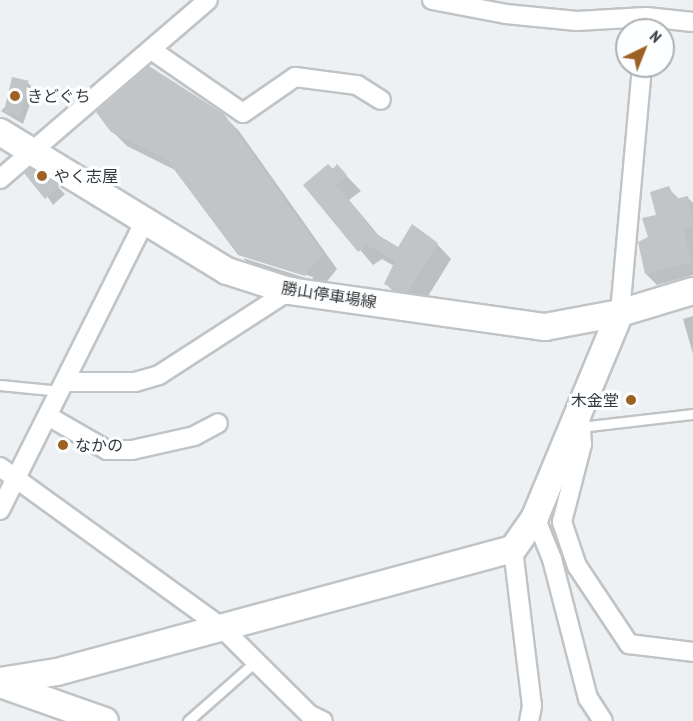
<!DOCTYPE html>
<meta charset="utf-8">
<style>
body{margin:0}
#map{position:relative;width:693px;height:721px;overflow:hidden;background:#edf1f4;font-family:"PT Sans Narrow","Noto Sans JP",sans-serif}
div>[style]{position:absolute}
.shadow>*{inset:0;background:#0003}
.building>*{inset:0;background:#c1c5c8;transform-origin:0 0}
.roads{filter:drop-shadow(2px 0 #c0c4c6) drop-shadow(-2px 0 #c0c4c6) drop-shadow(0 2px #c0c4c6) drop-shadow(0 -2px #c0c4c6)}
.lane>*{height:9px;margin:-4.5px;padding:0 4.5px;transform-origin:4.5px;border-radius:4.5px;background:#fff}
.street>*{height:18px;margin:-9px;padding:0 9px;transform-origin:9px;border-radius:9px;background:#fff}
.secondary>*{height:26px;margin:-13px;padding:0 13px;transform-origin:13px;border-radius:13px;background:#fff}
.dots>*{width:16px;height:16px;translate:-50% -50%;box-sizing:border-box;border:3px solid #fcfeff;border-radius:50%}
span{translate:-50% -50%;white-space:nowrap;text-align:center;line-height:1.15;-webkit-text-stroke:6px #fcfeff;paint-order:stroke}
.poi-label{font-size:16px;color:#363839}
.left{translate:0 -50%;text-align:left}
.right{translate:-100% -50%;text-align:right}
.street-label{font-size:16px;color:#363839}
.north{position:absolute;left:615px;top:18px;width:60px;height:60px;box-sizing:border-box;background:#fcfeff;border:2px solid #adafb0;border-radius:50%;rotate:43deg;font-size:16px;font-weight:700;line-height:24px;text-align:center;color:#363839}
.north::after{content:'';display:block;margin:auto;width:21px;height:27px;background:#9d6124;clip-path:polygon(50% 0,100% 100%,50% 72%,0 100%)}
</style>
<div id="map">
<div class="shadow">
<i style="clip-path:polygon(28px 83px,35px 90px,23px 124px,1px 111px)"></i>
<i style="clip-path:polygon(223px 115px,239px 131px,337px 269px,320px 290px,254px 269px,243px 258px,312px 280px,313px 277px,239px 253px,177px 171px,127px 146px,112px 131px)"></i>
<i style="clip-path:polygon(337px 166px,361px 191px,349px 200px,380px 237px,398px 249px,437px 244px,451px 259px,422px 306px,400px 298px,386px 284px,394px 266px,382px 259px,373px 265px,305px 185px)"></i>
<i style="clip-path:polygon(30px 170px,58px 187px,65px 194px,53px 205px)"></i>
<i style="clip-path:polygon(668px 188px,679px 199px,688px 198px,693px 203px,693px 275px,657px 285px,646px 274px,650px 238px)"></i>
<i style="clip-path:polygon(693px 316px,693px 354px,683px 319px)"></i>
</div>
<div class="building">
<i style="clip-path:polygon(149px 66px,224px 114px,323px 254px,305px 276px,238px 255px,167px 160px,111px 132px,96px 112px)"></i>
<i style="left:12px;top:77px;width:17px;height:36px;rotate:13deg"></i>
<i style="clip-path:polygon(328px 164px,333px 169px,337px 164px,347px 175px,336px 185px,375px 233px,398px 247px,412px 224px,438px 243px,407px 293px,384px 284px,395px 261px,367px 245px,358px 252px,303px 185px)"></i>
<i style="clip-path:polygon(30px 168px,59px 186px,45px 199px,24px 173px)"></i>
<i style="clip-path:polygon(669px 186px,675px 199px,688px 196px,693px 226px,683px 230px,693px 262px,645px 274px,638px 242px,648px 237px,642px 218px,656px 215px,650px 192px)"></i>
</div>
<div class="roads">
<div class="lane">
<i style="left:0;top:385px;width:61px;rotate:5.6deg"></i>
<i style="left:580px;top:427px;width:114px;rotate:-6.6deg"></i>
<i style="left:188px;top:721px;width:89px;rotate:-41.4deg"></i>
</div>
<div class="street">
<i style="left:432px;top:0;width:75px;rotate:10.7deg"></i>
<i style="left:506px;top:14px;width:71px;rotate:5.6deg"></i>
<i style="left:577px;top:21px;width:69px;rotate:-3.3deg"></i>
<i style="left:646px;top:17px;width:47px;rotate:6.1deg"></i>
<i style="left:153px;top:51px;width:109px;rotate:34.6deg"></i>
<i style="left:243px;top:113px;width:63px;rotate:-34.7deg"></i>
<i style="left:295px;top:77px;width:63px;rotate:7.4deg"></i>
<i style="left:357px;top:85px;width:28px;rotate:32deg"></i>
<i style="left:0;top:179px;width:274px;rotate:-40.7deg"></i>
<i style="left:620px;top:313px;width:248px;rotate:-84.9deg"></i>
<i style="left:65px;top:382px;width:70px"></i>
<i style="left:135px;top:382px;width:25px;rotate:-16deg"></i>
<i style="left:159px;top:375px;width:155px;rotate:-32.9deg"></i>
<i style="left:48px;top:416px;width:68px;rotate:30deg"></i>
<i style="left:107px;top:450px;width:25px"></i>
<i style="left:132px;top:450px;width:64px;rotate:-12.7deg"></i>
<i style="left:194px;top:436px;width:27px;rotate:-28deg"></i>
<i style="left:580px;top:416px;width:28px;rotate:86deg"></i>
<i style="left:582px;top:444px;width:81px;rotate:104.4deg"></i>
<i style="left:562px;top:522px;width:46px;rotate:71.2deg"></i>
<i style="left:577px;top:566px;width:94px;rotate:56.3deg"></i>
<i style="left:629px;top:644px;width:64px;rotate:7.1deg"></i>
<i style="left:0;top:467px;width:271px;rotate:35.9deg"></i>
<i style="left:220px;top:626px;width:127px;rotate:44.7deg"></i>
<i style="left:310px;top:715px;width:14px;rotate:25deg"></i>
<i style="left:0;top:510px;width:321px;rotate:-63.4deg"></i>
<i style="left:535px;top:517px;width:45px;rotate:68deg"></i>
<i style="left:552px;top:559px;width:144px;rotate:75.5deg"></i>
<i style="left:588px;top:698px;width:27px;rotate:57deg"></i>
<i style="left:513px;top:549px;width:158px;rotate:83.1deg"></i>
<i style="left:532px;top:706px;width:15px;rotate:101deg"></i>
</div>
<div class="secondary">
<i style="left:0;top:132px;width:266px;rotate:31.5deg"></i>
<i style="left:227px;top:271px;width:65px;rotate:17.9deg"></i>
<i style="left:289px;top:291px;width:259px;rotate:8deg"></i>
<i style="left:545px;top:327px;width:76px;rotate:-10.6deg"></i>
<i style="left:620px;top:313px;width:76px;rotate:-16.8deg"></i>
<i style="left:0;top:681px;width:58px;rotate:-9deg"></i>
<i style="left:57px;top:672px;width:472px;rotate:-15.1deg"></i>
<i style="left:513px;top:549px;width:39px;rotate:-55deg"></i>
<i style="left:535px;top:517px;width:221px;rotate:-67.4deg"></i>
<i style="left:0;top:684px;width:111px;rotate:19.4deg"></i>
</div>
</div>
<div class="dots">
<i style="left:15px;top:96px;background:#9d6124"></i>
<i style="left:42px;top:176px;background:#9d6124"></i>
<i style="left:631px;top:400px;background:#9d6124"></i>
<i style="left:63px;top:445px;background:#9d6124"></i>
</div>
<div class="poi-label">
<span class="left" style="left:27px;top:96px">きどぐち</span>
<span class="left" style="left:54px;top:176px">やく志屋</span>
<span class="right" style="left:619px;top:400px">木金堂</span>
<span class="left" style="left:75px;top:445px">なかの</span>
</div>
<div class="street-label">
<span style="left:329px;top:295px;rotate:9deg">勝山停車場線</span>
</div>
<div class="north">N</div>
</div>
